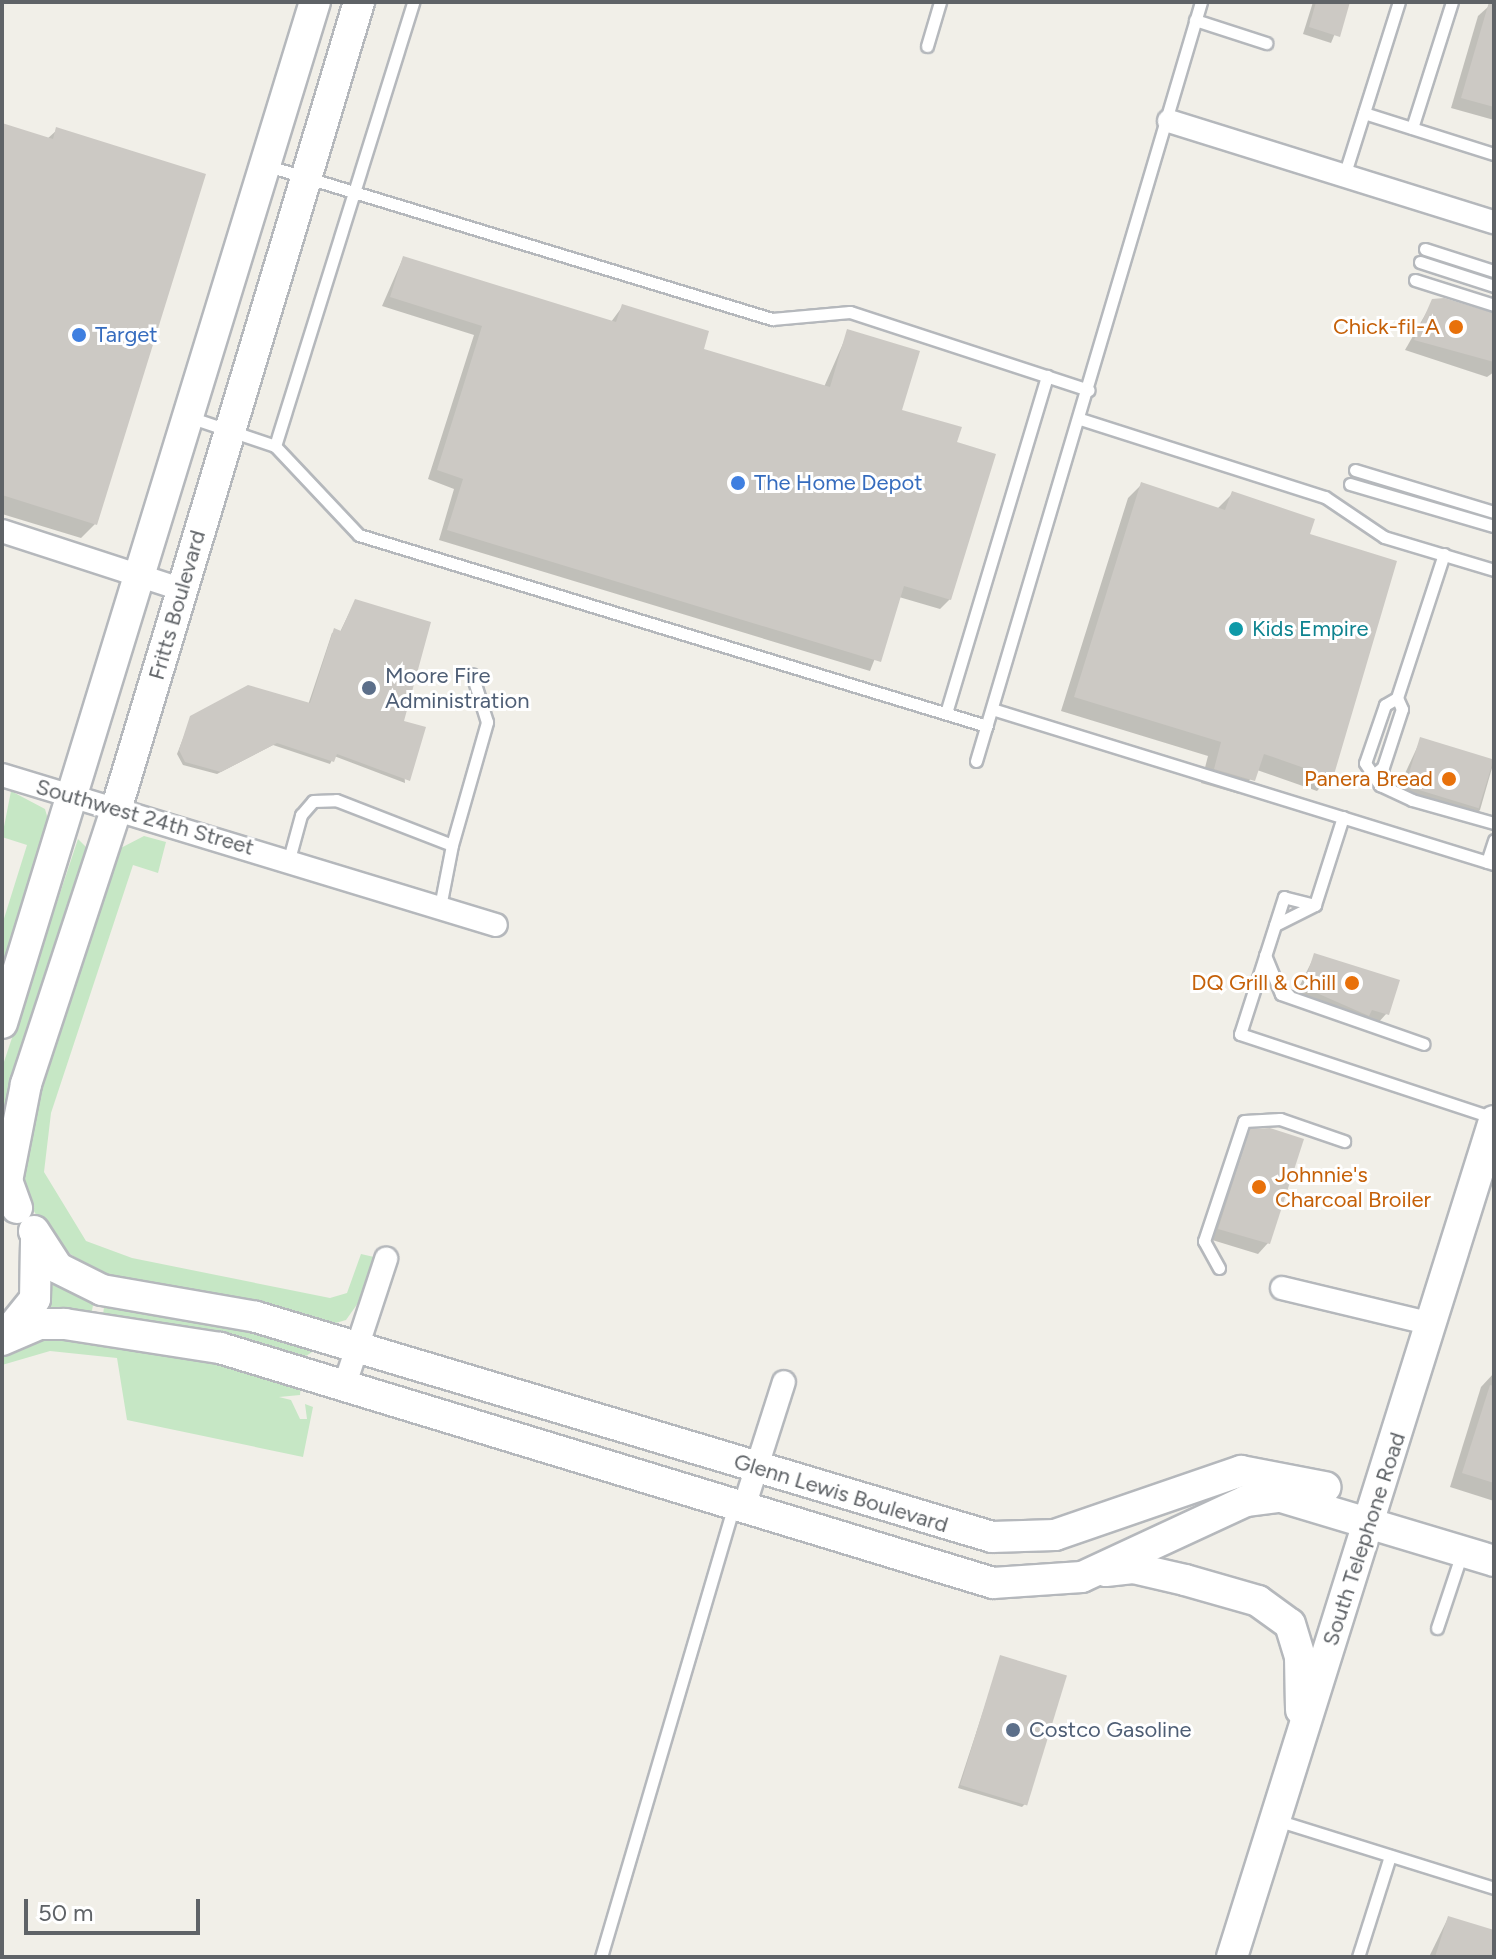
<!DOCTYPE html>
<style>
body{margin:0}
#map{position:relative;width:1496px;height:1959px;overflow:hidden;background:#f1efe8;font-family:Figtree,sans-serif}
div>[style]{position:absolute}
.green>*{inset:0;background:#c6e7c5}
.shadow>*{inset:0;background:#0003}
.building>*{inset:0;background:#ccc9c4;transform-origin:0 0}
.roads{filter:drop-shadow(2px 0 #b5b8bc) drop-shadow(-2px 0 #b5b8bc) drop-shadow(0 2px #b5b8bc) drop-shadow(0 -2px #b5b8bc)}
.lane>*{height:11px;margin:-5.5px;padding:0 5.5px;transform-origin:5.5px;border-radius:5.5px;background:#fff}
.street>*{height:22px;margin:-11px;padding:0 11px;transform-origin:11px;border-radius:11px;background:#fff}
.secondary>*{height:30px;margin:-15px;padding:0 15px;transform-origin:15px;border-radius:15px;background:#fff}
.dots>*{width:22px;height:22px;translate:-50% -50%;box-sizing:border-box;border:4px solid #fff;border-radius:50%}
span{translate:-50% -50%;white-space:nowrap;text-align:center;line-height:1.15;-webkit-text-stroke:6px #fff;paint-order:stroke}
.food-label{font-size:22px;color:#c56008}
.right{translate:-100% -50%;text-align:right}
.left{translate:0 -50%;text-align:left}
.shop-label{font-size:22px;color:#366cbe}
.street-label{font-size:22px;color:#5f6367}
.culture-label{font-size:22px;color:#0d838f}
.service-label{font-size:22px;color:#4e5e75}
.frame{position:absolute;inset:0;border:4px solid #5f6367;pointer-events:none}
.scale{position:absolute;left:24px;top:1899px;width:176px;height:36px;box-sizing:border-box;border:4px solid #5f6367;border-top:0;padding-left:10px;font-size:24px;line-height:28px;white-space:nowrap;color:#5f6367;-webkit-text-stroke:6px #fff;paint-order:stroke}
</style>
<div id="map">
<div class="green">
<i style="clip-path:polygon(11px 791px,45px 809px,49px 823px,2px 988px,2px 925px,27px 845px,2px 837px)"></i>
<i style="clip-path:polygon(144px 836px,166px 842px,158px 873px,133px 865px,51px 1113px,44px 1172px,86px 1241px,132px 1258px,330px 1298px,347px 1293px,361px 1254px,374px 1257px,363px 1296px,346px 1320px,332px 1324px,99px 1272px,51px 1242px,29px 1202px,21px 1173px,30px 1115px,115px 851px)"></i>
<i style="clip-path:polygon(78px 839px,87px 848px,2px 1113px,2px 1068px)"></i>
<i style="clip-path:polygon(49px 1282px,95px 1296px,91px 1315px,46px 1307px)"></i>
<i style="clip-path:polygon(105px 1299px,266px 1330px,312px 1352px,306px 1356px,103px 1315px)"></i>
<i style="clip-path:polygon(58px 1332px,199px 1354px,301px 1384px,300px 1395px,279px 1397px,291px 1400px,300px 1419px,307px 1419px,305px 1404px,313px 1407px,303px 1457px,127px 1420px,117px 1358px,50px 1351px,2px 1365px,2px 1346px)"></i>
</div>
<div class="shadow">
<i style="clip-path:polygon(1313px 2px,1348px 2px,1331px 43px,1303px 34px)"></i>
<i style="clip-path:polygon(1489px 6px,1494px 7px,1494px 120px,1451px 108px,1478px 16px)"></i>
<i style="clip-path:polygon(2px 125px,47px 139px,57px 130px,95px 524px,81px 538px,2px 514px)"></i>
<i style="clip-path:polygon(403px 258px,611px 322px,622px 307px,701px 350px,824px 387px,848px 332px,900px 411px,955px 443px,950px 599px,940px 609px,899px 597px,870px 671px,439px 540px,454px 489px,428px 479px,474px 335px,382px 306px)"></i>
<i style="clip-path:polygon(1433px 301px,1494px 318px,1494px 372px,1487px 377px,1405px 350px)"></i>
<i style="clip-path:polygon(1142px 484px,1217px 509px,1232px 494px,1308px 535px,1331px 776px,1317px 791px,1257px 770px,1239px 794px,1201px 783px,1208px 756px,1061px 711px,1128px 498px)"></i>
<i style="clip-path:polygon(355px 601px,401px 722px,405px 783px,334px 756px,330px 764px,273px 745px,217px 774px,183px 765px,177px 754px,191px 718px,308px 705px,332px 633px,340px 632px)"></i>
<i style="clip-path:polygon(1421px 739px,1494px 761px,1480px 810px,1470px 820px,1395px 795px)"></i>
<i style="clip-path:polygon(1315px 955px,1387px 1013px,1377px 1024px,1294px 997px)"></i>
<i style="clip-path:polygon(1251px 1131px,1268px 1243px,1258px 1254px,1209px 1239px,1240px 1142px)"></i>
<i style="clip-path:polygon(1494px 1373px,1494px 1501px,1450px 1487px,1481px 1387px)"></i>
<i style="clip-path:polygon(1001px 1657px,1025px 1804px,1022px 1807px,958px 1788px)"></i>
<i style="clip-path:polygon(1448px 1918px,1494px 1932px,1494px 1957px,1429px 1957px)"></i>
</div>
<div class="building">
<i style="clip-path:polygon(1316px 2px,1350px 2px,1340px 37px,1309px 27px)"></i>
<i style="clip-path:polygon(1489px 2px,1494px 2px,1494px 107px,1461px 98px)"></i>
<i style="clip-path:polygon(2px 123px,53px 139px,56px 127px,206px 174px,97px 525px,2px 495px)"></i>
<i style="clip-path:polygon(403px 256px,616px 322px,622px 304px,709px 331px,704px 349px,830px 387px,847px 329px,920px 351px,902px 410px,962px 427px,957px 442px,996px 454px,951px 600px,904px 586px,881px 662px,447px 530px,463px 479px,437px 470px,482px 326px,390px 297px)"></i>
<i style="clip-path:polygon(1444px 298px,1494px 313px,1494px 362px,1414px 340px,1432px 299px)"></i>
<i style="clip-path:polygon(1141px 482px,1225px 510px,1232px 491px,1315px 519px,1310px 534px,1397px 561px,1333px 778px,1264px 754px,1255px 781px,1214px 769px,1221px 742px,1074px 697px)"></i>
<i style="clip-path:polygon(355px 599px,431px 622px,404px 721px,426px 727px,410px 781px,337px 754px,334px 762px,277px 743px,221px 772px,185px 762px,179px 750px,190px 716px,248px 685px,310px 703px,334px 628px,341px 631px)"></i>
<i style="left:1420px;top:737px;width:77px;height:51px;rotate:17deg"></i>
<i style="clip-path:polygon(1314px 953px,1400px 980px,1389px 1015px,1372px 1010px,1369px 1016px,1303px 987px)"></i>
<i style="clip-path:polygon(1270px 1128px,1304px 1139px,1270px 1244px,1218px 1229px,1250px 1129px)"></i>
<i style="clip-path:polygon(1490px 1385px,1494px 1386px,1494px 1483px,1462px 1473px)"></i>
<i style="left:1000px;top:1655px;width:70px;height:136px;rotate:17deg"></i>
<i style="clip-path:polygon(1448px 1916px,1494px 1930px,1494px 1957px,1435px 1957px)"></i>
</div>
<div class="roads">
<div class="lane">
<i style="left:1195px;top:20px;width:75px;rotate:17.9deg"></i>
<i style="left:927px;top:46px;width:46px;rotate:-73.5deg"></i>
<i style="left:1364px;top:113px;width:136px;rotate:17.5deg"></i>
<i style="left:1412px;top:128px;width:132px;rotate:-72.4deg"></i>
<i style="left:265px;top:165px;width:530px;rotate:16.9deg"></i>
<i style="left:772px;top:319px;width:78px;rotate:-5.1deg"></i>
<i style="left:850px;top:312px;width:251px;rotate:18.1deg"></i>
<i style="left:1344px;top:176px;width:182px;rotate:-72.5deg"></i>
<i style="left:1425px;top:249px;width:72px;rotate:17.7deg"></i>
<i style="left:1420px;top:262px;width:78px;rotate:18deg"></i>
<i style="left:1415px;top:280px;width:83px;rotate:17.6deg"></i>
<i style="left:189px;top:417px;width:91px;rotate:18.6deg"></i>
<i style="left:275px;top:446px;width:122px;rotate:46.7deg"></i>
<i style="left:359px;top:535px;width:656px;rotate:16.92deg"></i>
<i style="left:1080px;top:419px;width:257px;rotate:17.7deg"></i>
<i style="left:1325px;top:497px;width:71px;rotate:34.1deg"></i>
<i style="left:1384px;top:537px;width:115px;rotate:16.7deg"></i>
<i style="left:275px;top:446px;width:465px;rotate:-72.7deg"></i>
<i style="left:1355px;top:470px;width:145px;rotate:16.8deg"></i>
<i style="left:1350px;top:484px;width:150px;rotate:16.3deg"></i>
<i style="left:1444px;top:554px;width:151px;rotate:108.1deg"></i>
<i style="left:1397px;top:698px;width:14px;rotate:150deg"></i>
<i style="left:1385px;top:705px;width:61px;rotate:109deg"></i>
<i style="left:1365px;top:763px;width:27px;rotate:56deg"></i>
<i style="left:1380px;top:785px;width:35px;rotate:25deg"></i>
<i style="left:1412px;top:800px;width:85px;rotate:15.7deg"></i>
<i style="left:992px;top:709px;width:525px;rotate:17.16deg"></i>
<i style="left:946px;top:713px;width:352px;rotate:-73.3deg"></i>
<i style="left:976px;top:761px;width:792px;rotate:-73.49deg"></i>
<i style="left:1372px;top:776px;width:14px;rotate:-39deg"></i>
<i style="left:1383px;top:767px;width:61px;rotate:-71.9deg"></i>
<i style="left:1402px;top:709px;width:12px;rotate:-114deg"></i>
<i style="left:1343px;top:817px;width:92px;rotate:107.7deg"></i>
<i style="left:1315px;top:905px;width:32px;rotate:-166deg"></i>
<i style="left:1284px;top:897px;width:144px;rotate:107.8deg"></i>
<i style="left:1240px;top:1034px;width:268px;rotate:18.3deg"></i>
<i style="left:452px;top:845px;width:128px;rotate:-74.1deg"></i>
<i style="left:487px;top:722px;width:50px;rotate:-107.4deg"></i>
<i style="left:289px;top:859px;width:46px;rotate:-74.7deg"></i>
<i style="left:301px;top:815px;width:18px;rotate:-49deg"></i>
<i style="left:313px;top:801px;width:23px;rotate:-2deg"></i>
<i style="left:336px;top:800px;width:124px;rotate:21.2deg"></i>
<i style="left:452px;top:845px;width:63px;rotate:101deg"></i>
<i style="left:1487px;top:862px;width:23px;rotate:-72deg"></i>
<i style="left:1275px;top:925px;width:45px;rotate:-26.6deg"></i>
<i style="left:1265px;top:955px;width:42px;rotate:67.7deg"></i>
<i style="left:1281px;top:994px;width:151px;rotate:19.3deg"></i>
<i style="left:1219px;top:1268px;width:31px;rotate:-119deg"></i>
<i style="left:1204px;top:1241px;width:126px;rotate:-71.6deg"></i>
<i style="left:1244px;top:1121px;width:36px;rotate:-3deg"></i>
<i style="left:1280px;top:1119px;width:68px;rotate:19deg"></i>
<i style="left:1437px;top:1628px;width:79px;rotate:-71.6deg"></i>
<i style="left:1276px;top:1820px;width:228px;rotate:17.3deg"></i>
<i style="left:601px;top:1957px;width:471px;rotate:-73.6deg"></i>
<i style="left:1358px;top:1957px;width:106px;rotate:-72.4deg"></i>
</div>
<div class="street">
<i style="left:1169px;top:121px;width:340px;rotate:17.3deg"></i>
<i style="left:2px;top:531px;width:188px;rotate:18deg"></i>
<i style="left:2px;top:775px;width:516px;rotate:16.89deg"></i>
<i style="left:1282px;top:1288px;width:154px;rotate:13.5deg"></i>
<i style="left:345px;top:1384px;width:132px;rotate:-71.8deg"></i>
<i style="left:744px;top:1507px;width:131px;rotate:-72.3deg"></i>
</div>
<div class="secondary">
<i style="left:2px;top:1023px;width:1068px;rotate:-72.96deg"></i>
<i style="left:17px;top:1208px;width:29px;rotate:-110deg"></i>
<i style="left:7px;top:1181px;width:99px;rotate:-78.9deg"></i>
<i style="left:26px;top:1084px;width:288px;rotate:-71.8deg"></i>
<i style="left:116px;top:810px;width:844px;rotate:-73.26deg"></i>
<i style="left:34px;top:1231px;width:44px;rotate:57deg"></i>
<i style="left:58px;top:1268px;width:49px;rotate:26.6deg"></i>
<i style="left:102px;top:1290px;width:156px;rotate:9.9deg"></i>
<i style="left:256px;top:1317px;width:768px;rotate:16.64deg"></i>
<i style="left:992px;top:1537px;width:63px;rotate:-1.8deg"></i>
<i style="left:1055px;top:1535px;width:197px;rotate:-19deg"></i>
<i style="left:1241px;top:1471px;width:86px;rotate:10.8deg"></i>
<i style="left:6px;top:1335px;width:46px;rotate:-51.1deg"></i>
<i style="left:35px;top:1299px;width:59px;rotate:-89deg"></i>
<i style="left:2px;top:1340px;width:40px;rotate:-23.4deg"></i>
<i style="left:39px;top:1324px;width:26px"></i>
<i style="left:65px;top:1324px;width:157px;rotate:8.8deg"></i>
<i style="left:220px;top:1348px;width:808px;rotate:16.91deg"></i>
<i style="left:993px;top:1583px;width:89px;rotate:-3.9deg"></i>
<i style="left:1082px;top:1577px;width:181px;rotate:-24.9deg"></i>
<i style="left:1246px;top:1501px;width:35px;rotate:-7deg"></i>
<i style="left:1281px;top:1497px;width:222px;rotate:16.7deg"></i>
<i style="left:1106px;top:1571px;width:27px;rotate:-6deg"></i>
<i style="left:1133px;top:1568px;width:53px;rotate:13deg"></i>
<i style="left:1185px;top:1580px;width:76px;rotate:16deg"></i>
<i style="left:1258px;top:1601px;width:39px;rotate:36deg"></i>
<i style="left:1290px;top:1624px;width:34px;rotate:73deg"></i>
<i style="left:1300px;top:1657px;width:53px;rotate:88.9deg"></i>
<i style="left:1232px;top:1957px;width:876px;rotate:-72.6deg"></i>
</div>
</div>
<div class="dots">
<i style="left:1456px;top:327px;background:#e8710a"></i>
<i style="left:79px;top:335px;background:#3f7fe0"></i>
<i style="left:738px;top:483px;background:#3f7fe0"></i>
<i style="left:1236px;top:629px;background:#0f9aa8"></i>
<i style="left:369px;top:688px;background:#5c6f8a"></i>
<i style="left:1449px;top:779px;background:#e8710a"></i>
<i style="left:1352px;top:983px;background:#e8710a"></i>
<i style="left:1259px;top:1187px;background:#e8710a"></i>
<i style="left:1013px;top:1730px;background:#5c6f8a"></i>
</div>
<div class="food-label">
<span class="right" style="left:1440px;top:327px">Chick-fil-A</span>
<span class="right" style="left:1433px;top:779px">Panera Bread</span>
<span class="right" style="left:1336px;top:983px">DQ Grill &amp; Chill</span>
<span class="left" style="left:1275px;top:1187px">Johnnie's<br>Charcoal Broiler</span>
</div>
<div class="shop-label">
<span class="left" style="left:95px;top:335px">Target</span>
<span class="left" style="left:754px;top:483px">The Home Depot</span>
</div>
<div class="street-label">
<span style="left:177px;top:605px;rotate:-74deg">Fritts Boulevard</span>
<span style="left:145px;top:817px;rotate:16deg">Southwest 24th Street</span>
<span style="left:841px;top:1493px;rotate:17deg">Glenn Lewis Boulevard</span>
<span style="left:1364px;top:1539px;rotate:-72deg">South Telephone Road</span>
</div>
<div class="culture-label">
<span class="left" style="left:1252px;top:629px">Kids Empire</span>
</div>
<div class="service-label">
<span class="left" style="left:385px;top:688px">Moore Fire<br>Administration</span>
<span class="left" style="left:1029px;top:1730px">Costco Gasoline</span>
</div>
<div class="frame"></div>
<div class="scale">50 m</div>
</div>
